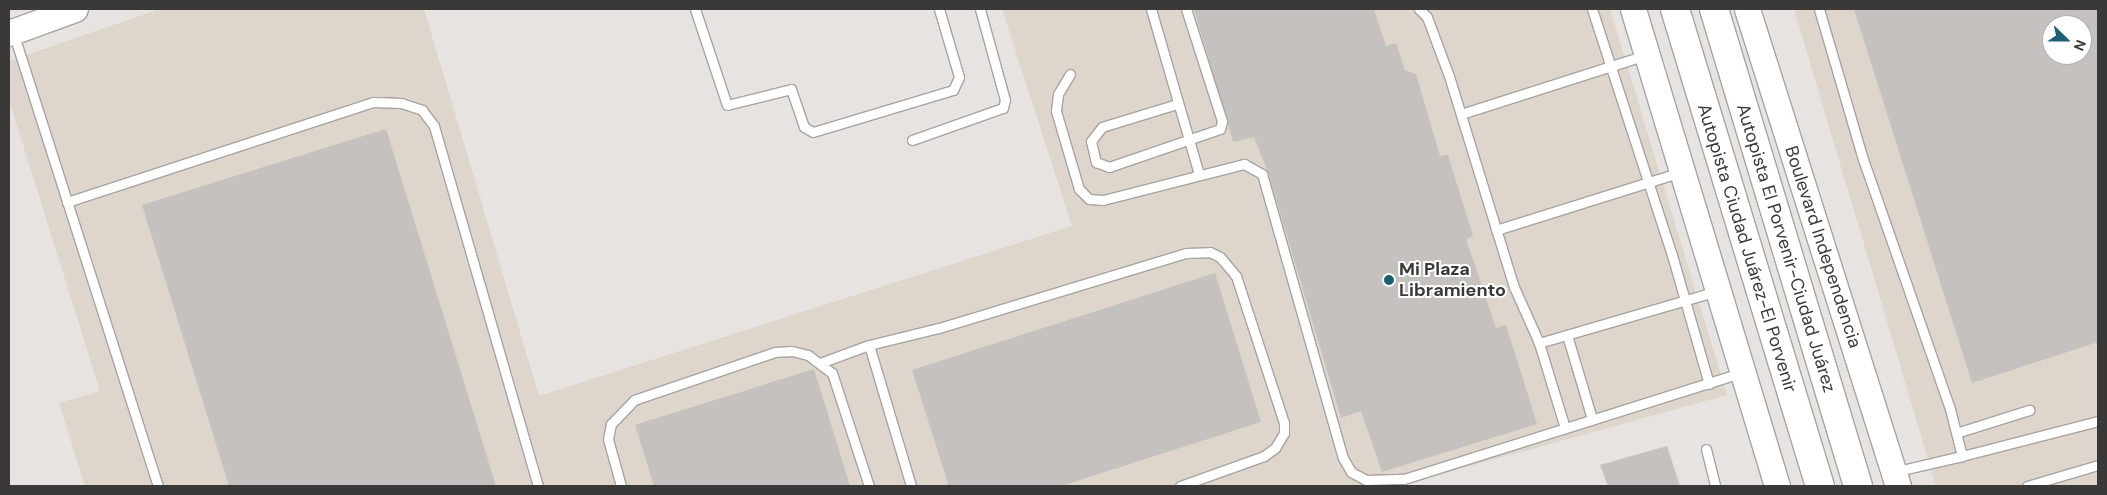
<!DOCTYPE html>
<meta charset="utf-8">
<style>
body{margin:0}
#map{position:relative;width:2107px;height:495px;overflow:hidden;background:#e6e3e0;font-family:"DM Sans",sans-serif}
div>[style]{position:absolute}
.built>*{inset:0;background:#ded6cd}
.building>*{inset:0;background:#c4c1be}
.roads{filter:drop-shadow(1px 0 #a6a3a0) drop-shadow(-1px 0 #a6a3a0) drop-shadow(0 1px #a6a3a0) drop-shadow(0 -1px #a6a3a0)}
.lane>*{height:9px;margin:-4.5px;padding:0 4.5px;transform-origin:4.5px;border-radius:4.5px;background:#fff}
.secondary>*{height:25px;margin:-12.5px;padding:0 12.5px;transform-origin:12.5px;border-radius:12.5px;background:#fff}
.highway>*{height:28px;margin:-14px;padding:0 14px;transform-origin:14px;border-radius:14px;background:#fff}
.dots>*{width:14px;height:14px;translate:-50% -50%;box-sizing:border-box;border:2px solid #fff;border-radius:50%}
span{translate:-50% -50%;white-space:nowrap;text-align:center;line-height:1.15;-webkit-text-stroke:4px #fff;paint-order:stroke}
.street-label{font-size:18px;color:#3a3937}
.poi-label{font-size:18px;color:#3a3937;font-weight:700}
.left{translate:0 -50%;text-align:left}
.frame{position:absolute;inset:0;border:10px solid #3a3937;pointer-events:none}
.north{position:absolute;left:2042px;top:15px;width:50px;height:50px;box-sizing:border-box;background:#fff;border:1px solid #b0b0af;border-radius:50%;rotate:112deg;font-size:14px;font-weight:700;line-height:20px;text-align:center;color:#3a3937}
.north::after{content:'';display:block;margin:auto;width:18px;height:22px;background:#1b6072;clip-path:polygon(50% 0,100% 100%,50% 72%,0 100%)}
</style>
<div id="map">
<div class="built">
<i style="clip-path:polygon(160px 9px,424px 9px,539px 396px,1072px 226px,1002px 9px,1610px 9px,1727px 395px,1398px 486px,85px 486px,59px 403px,100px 391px,9px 100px,9px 61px)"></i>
<i style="clip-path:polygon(evenodd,1794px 9px,2098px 9px,2098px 486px,1936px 486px,1794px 9px,2052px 25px,2082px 25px,2082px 55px,2052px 55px,2052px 25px)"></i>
</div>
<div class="building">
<i style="clip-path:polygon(1194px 9px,1374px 9px,1386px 46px,1396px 43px,1405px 70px,1416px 74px,1440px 156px,1448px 155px,1473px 236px,1466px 239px,1496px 328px,1506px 325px,1537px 424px,1382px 472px,1361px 411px,1341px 418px,1268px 172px,1254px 137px,1233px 142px)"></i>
<i style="clip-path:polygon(evenodd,1854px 9px,2098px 9px,2098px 342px,1972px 383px,1854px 9px,2052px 25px,2082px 25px,2082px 55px,2052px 55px,2052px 25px)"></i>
<i style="clip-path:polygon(386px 129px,496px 486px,229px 486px,142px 205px)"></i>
<i style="clip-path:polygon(1215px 273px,1261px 422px,1061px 486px,949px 486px,912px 370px)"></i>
<i style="clip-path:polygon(814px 369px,850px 486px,654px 486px,635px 425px)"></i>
<i style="clip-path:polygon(1667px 446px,1680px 486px,1608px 486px,1600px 465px)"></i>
</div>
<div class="roads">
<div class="lane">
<i style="left:695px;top:9px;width:101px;rotate:71.6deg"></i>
<i style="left:727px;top:105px;width:66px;rotate:-14deg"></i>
<i style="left:791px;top:89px;width:40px;rotate:71.1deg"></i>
<i style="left:804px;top:127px;width:10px;rotate:29deg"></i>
<i style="left:813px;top:132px;width:146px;rotate:-16.7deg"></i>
<i style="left:953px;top:90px;width:14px;rotate:-65deg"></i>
<i style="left:959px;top:77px;width:71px;rotate:-106.4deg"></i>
<i style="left:1151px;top:9px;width:172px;rotate:73.8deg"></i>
<i style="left:1419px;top:9px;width:11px;rotate:45deg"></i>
<i style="left:1427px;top:17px;width:63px;rotate:69.6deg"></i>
<i style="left:1449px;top:76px;width:221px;rotate:72.9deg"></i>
<i style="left:1514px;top:287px;width:61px;rotate:65.9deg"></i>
<i style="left:1539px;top:343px;width:89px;rotate:73deg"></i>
<i style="left:1592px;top:9px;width:259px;rotate:72deg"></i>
<i style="left:1672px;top:255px;width:134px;rotate:74deg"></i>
<i style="left:1819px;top:9px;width:156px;rotate:73.7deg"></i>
<i style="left:1863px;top:159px;width:265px;rotate:70.8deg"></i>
<i style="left:1950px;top:409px;width:49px;rotate:75.7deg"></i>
<i style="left:1962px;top:456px;width:70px;rotate:166.8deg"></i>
<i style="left:13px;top:32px;width:477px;rotate:72.3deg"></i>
<i style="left:1070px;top:74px;width:23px;rotate:121deg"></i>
<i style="left:1058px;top:94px;width:17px;rotate:97deg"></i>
<i style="left:1056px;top:111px;width:81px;rotate:73.6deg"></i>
<i style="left:1079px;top:189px;width:14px;rotate:45deg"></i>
<i style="left:1089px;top:199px;width:14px;rotate:4deg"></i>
<i style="left:1103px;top:200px;width:146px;rotate:-14.3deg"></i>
<i style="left:1244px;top:164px;width:21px;rotate:29deg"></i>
<i style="left:1262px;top:174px;width:295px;rotate:74.1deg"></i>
<i style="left:1343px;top:458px;width:16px;rotate:60deg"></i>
<i style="left:1351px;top:472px;width:17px;rotate:28deg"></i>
<i style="left:1366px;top:480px;width:38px;rotate:-2deg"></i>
<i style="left:1404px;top:479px;width:353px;rotate:-17.5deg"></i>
<i style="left:1177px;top:104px;width:78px;rotate:163deg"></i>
<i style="left:1102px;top:127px;width:18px;rotate:128deg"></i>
<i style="left:1091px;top:141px;width:22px;rotate:77deg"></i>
<i style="left:1096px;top:162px;width:14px;rotate:21deg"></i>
<i style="left:1109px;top:167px;width:117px;rotate:-18.9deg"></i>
<i style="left:1220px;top:129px;width:8px;rotate:-76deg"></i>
<i style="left:1222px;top:121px;width:118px;rotate:-107.8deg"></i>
<i style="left:1461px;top:114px;width:194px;rotate:-17.7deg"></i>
<i style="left:912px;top:140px;width:96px;rotate:-19.4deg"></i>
<i style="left:1003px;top:108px;width:8px;rotate:-76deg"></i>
<i style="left:1005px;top:100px;width:94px;rotate:-105.4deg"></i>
<i style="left:67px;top:202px;width:322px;rotate:-18.1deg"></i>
<i style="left:373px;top:102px;width:28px;rotate:2deg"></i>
<i style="left:401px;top:103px;width:22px;rotate:18deg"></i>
<i style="left:422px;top:110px;width:20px;rotate:53deg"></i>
<i style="left:434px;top:126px;width:375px;rotate:73.9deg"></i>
<i style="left:1496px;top:230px;width:194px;rotate:-17.4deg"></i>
<i style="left:1567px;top:335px;width:88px;rotate:73.4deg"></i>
<i style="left:1539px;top:343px;width:185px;rotate:-16.3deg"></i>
<i style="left:869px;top:345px;width:147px;rotate:73.4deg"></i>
<i style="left:820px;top:363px;width:52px;rotate:-20.2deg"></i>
<i style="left:869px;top:345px;width:72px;rotate:-13.7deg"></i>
<i style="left:939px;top:328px;width:258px;rotate:-16.9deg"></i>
<i style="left:1186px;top:253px;width:24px;rotate:-2deg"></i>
<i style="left:1210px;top:252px;width:11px;rotate:27deg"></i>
<i style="left:1220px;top:257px;width:25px;rotate:50deg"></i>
<i style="left:1236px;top:276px;width:155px;rotate:71.9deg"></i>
<i style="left:1284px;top:423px;width:10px;rotate:90deg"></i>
<i style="left:1284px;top:433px;width:17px;rotate:121deg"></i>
<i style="left:1275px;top:448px;width:14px;rotate:144deg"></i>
<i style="left:1264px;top:456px;width:89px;rotate:160.3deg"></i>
<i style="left:1956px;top:433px;width:77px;rotate:-17.5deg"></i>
<i style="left:1706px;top:449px;width:38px;rotate:76deg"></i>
<i style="left:1962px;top:456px;width:140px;rotate:-14.4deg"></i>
<i style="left:621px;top:486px;width:49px;rotate:-105.5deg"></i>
<i style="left:608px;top:439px;width:15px;rotate:-79deg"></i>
<i style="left:611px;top:424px;width:33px;rotate:-46deg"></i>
<i style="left:634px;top:400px;width:149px;rotate:-18.8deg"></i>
<i style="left:775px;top:352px;width:17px;rotate:-3deg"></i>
<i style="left:792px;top:351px;width:16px;rotate:14deg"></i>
<i style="left:808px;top:355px;width:30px;rotate:37deg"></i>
<i style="left:832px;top:373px;width:119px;rotate:71.9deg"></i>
<i style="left:2027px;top:486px;width:74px;rotate:-16.5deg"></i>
</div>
<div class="secondary">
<i style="left:1633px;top:9px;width:498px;rotate:73.2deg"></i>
<i style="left:1747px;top:9px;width:500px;rotate:72.43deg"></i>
<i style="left:9px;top:33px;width:70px;rotate:-20deg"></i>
</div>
<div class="highway">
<i style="left:1675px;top:9px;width:499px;rotate:73.1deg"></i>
<i style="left:1714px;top:9px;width:498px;rotate:73.2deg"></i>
</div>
</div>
<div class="dots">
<i style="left:1389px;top:280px;background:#1b6072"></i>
</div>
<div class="street-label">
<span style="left:1823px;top:247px;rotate:72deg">Boulevard Independencia</span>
<span style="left:1747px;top:248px;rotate:73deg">Autopista Ciudad Juárez-El Porvenir</span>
<span style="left:1786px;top:248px;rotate:73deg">Autopista El Porvenir-Ciudad Juárez</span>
</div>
<div class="poi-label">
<span class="left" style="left:1399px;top:280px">Mi Plaza<br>Libramiento</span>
</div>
<div class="frame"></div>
<div class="north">N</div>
</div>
